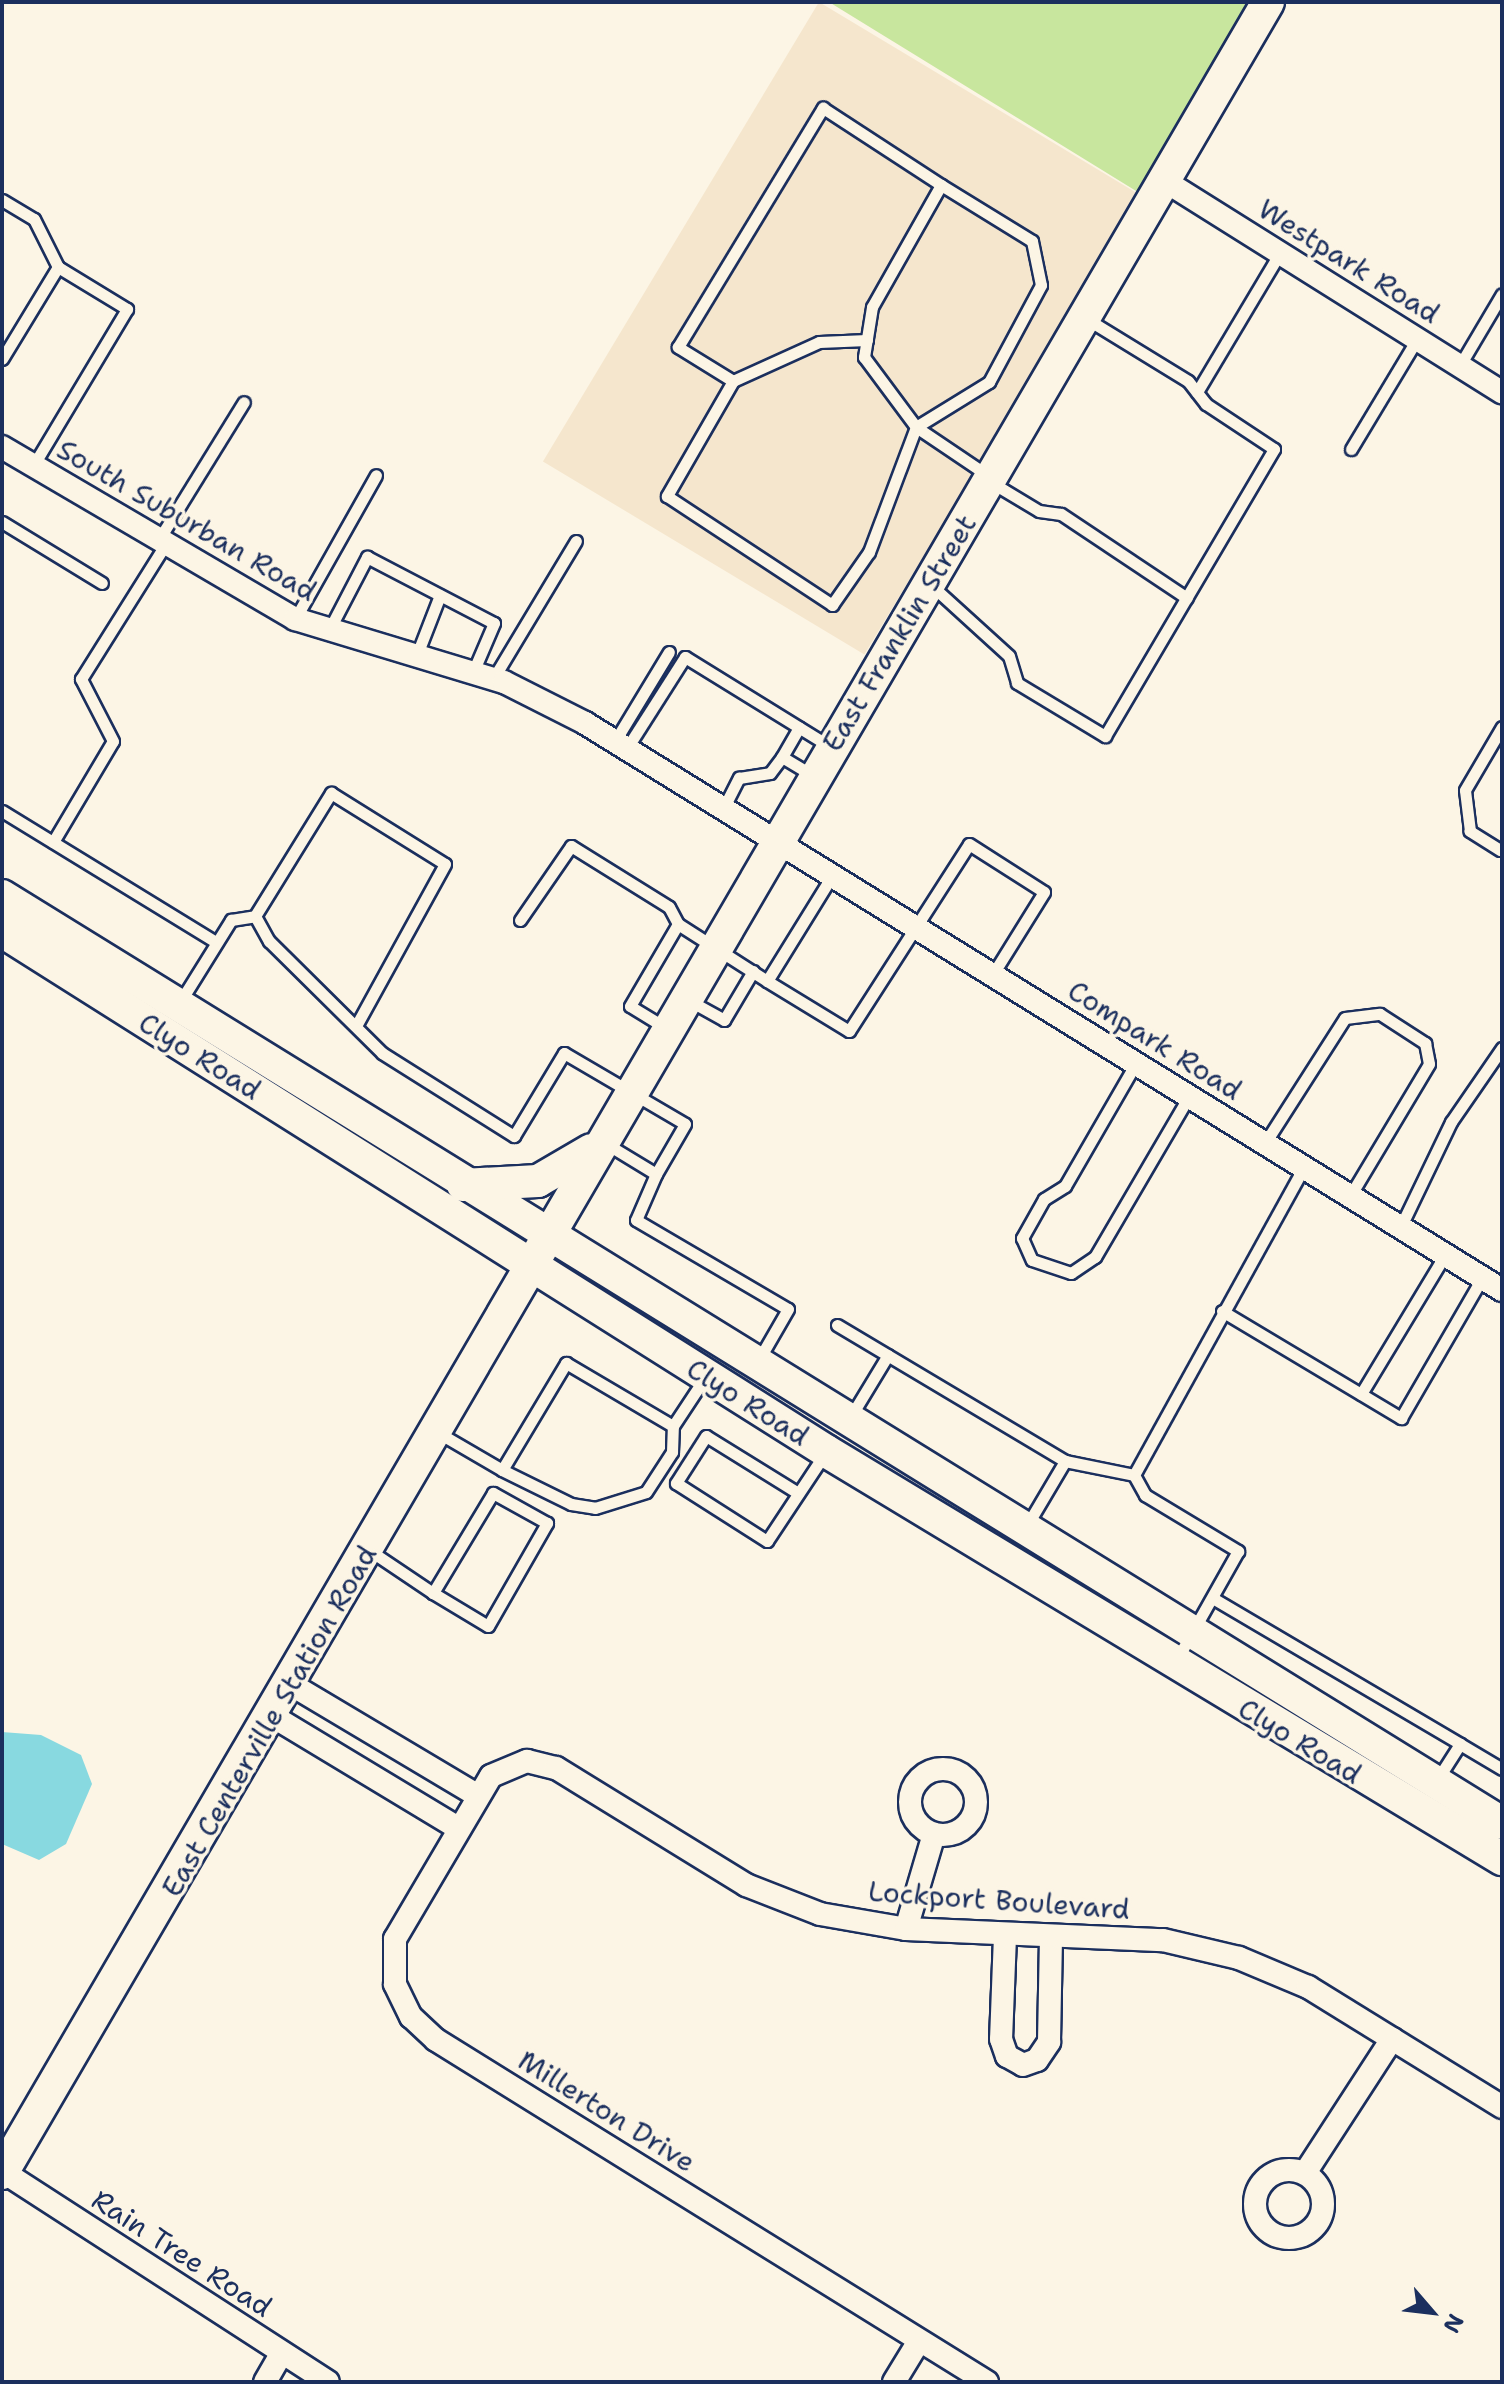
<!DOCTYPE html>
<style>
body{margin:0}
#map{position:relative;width:1504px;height:2384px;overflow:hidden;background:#fcf5e5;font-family:"Shantell Sans",sans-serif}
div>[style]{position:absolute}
.built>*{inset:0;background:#f5e6cd;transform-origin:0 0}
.green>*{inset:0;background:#c8e69e}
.water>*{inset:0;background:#88d9e0}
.roads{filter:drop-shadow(2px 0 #1b2f5e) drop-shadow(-2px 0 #1b2f5e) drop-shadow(0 2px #1b2f5e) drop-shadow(0 -2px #1b2f5e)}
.lane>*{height:11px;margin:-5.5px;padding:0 5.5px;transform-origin:5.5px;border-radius:5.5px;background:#fcf5e5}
.street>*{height:22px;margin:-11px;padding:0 11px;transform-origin:11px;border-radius:11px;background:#fcf5e5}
.street>.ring{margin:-11px;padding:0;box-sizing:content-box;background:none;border:22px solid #fcf5e5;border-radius:50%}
.secondary>*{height:32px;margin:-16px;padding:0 16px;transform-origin:16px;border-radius:16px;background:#fcf5e5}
span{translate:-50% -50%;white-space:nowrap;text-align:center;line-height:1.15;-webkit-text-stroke:7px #fcf5e5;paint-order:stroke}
.street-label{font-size:28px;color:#1b2f5e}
.frame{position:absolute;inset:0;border:4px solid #1b2f5e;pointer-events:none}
.north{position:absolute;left:1392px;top:2272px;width:80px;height:80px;-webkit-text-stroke:6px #fcf5e5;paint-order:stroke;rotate:118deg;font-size:22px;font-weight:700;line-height:32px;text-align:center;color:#1b2f5e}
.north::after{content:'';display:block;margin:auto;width:28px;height:36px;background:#1b2f5e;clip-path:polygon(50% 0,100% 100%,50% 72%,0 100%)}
</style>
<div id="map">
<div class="built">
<i style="left:819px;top:2px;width:375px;height:536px;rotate:31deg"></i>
</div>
<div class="green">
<i style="clip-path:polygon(829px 2px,1268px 2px,1141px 194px)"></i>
</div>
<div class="water">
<i style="clip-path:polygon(2px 1732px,41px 1735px,81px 1755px,92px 1784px,66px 1844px,39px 1860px,2px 1844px)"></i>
</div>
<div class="roads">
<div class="lane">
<i style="left:2px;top:200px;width:37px;rotate:31deg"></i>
<i style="left:34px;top:219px;width:54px;rotate:63.4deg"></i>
<i style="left:867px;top:340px;width:48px;rotate:177.6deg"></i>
<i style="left:819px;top:342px;width:94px;rotate:155.6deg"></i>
<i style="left:733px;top:381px;width:133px;rotate:119.9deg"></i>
<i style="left:667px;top:496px;width:198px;rotate:33.4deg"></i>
<i style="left:832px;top:605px;width:65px;rotate:-55.1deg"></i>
<i style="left:869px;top:552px;width:134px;rotate:-69.4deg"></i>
<i style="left:916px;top:427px;width:86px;rotate:-31.7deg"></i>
<i style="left:989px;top:382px;width:110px;rotate:-61.8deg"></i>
<i style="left:1041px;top:285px;width:45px;rotate:-101.6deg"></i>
<i style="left:1032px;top:241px;width:107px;rotate:-148.4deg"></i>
<i style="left:941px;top:185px;width:140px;rotate:119.5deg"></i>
<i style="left:872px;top:307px;width:51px;rotate:99.1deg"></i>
<i style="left:864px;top:357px;width:87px;rotate:53.4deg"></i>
<i style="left:916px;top:427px;width:89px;rotate:34deg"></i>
<i style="left:2px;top:359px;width:108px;rotate:-58.7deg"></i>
<i style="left:58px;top:267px;width:81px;rotate:31.3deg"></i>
<i style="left:127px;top:309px;width:183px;rotate:120.9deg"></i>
<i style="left:1460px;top:365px;width:82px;rotate:-59.4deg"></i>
<i style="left:733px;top:381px;width:65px;rotate:-148.3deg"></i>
<i style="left:678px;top:347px;width:280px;rotate:-58.8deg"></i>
<i style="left:823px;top:108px;width:141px;rotate:33.1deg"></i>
<i style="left:1197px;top:392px;width:162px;rotate:-59.2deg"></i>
<i style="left:1351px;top:449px;width:128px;rotate:-59deg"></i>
<i style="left:989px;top:481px;width:58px;rotate:31deg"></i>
<i style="left:1039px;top:511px;width:22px;rotate:8deg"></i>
<i style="left:1061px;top:514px;width:151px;rotate:33.7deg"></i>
<i style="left:2px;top:522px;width:117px;rotate:31.4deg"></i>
<i style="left:158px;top:541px;width:163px;rotate:-58.3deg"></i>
<i style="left:931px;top:585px;width:105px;rotate:42.3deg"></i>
<i style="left:1009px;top:656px;width:28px;rotate:73deg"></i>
<i style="left:1017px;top:683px;width:103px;rotate:31.1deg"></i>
<i style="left:1105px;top:736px;width:333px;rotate:-59.5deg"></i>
<i style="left:1274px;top:449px;width:82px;rotate:-146.5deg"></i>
<i style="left:1206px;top:404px;width:29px;rotate:-128deg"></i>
<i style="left:1188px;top:381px;width:121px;rotate:-148.5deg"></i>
<i style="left:295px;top:619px;width:165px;rotate:-60.6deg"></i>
<i style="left:328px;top:632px;width:85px;rotate:-62.5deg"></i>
<i style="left:367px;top:557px;width:143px;rotate:27.5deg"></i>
<i style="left:494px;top:623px;width:53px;rotate:113.2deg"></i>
<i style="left:416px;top:657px;width:66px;rotate:-68.8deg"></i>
<i style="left:493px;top:679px;width:161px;rotate:-59deg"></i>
<i style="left:615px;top:741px;width:104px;rotate:-58.8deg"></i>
<i style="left:627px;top:748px;width:108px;rotate:-57.5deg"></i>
<i style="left:685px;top:657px;width:172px;rotate:31.7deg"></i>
<i style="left:782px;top:757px;width:34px;rotate:-60deg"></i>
<i style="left:724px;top:807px;width:33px;rotate:-63deg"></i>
<i style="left:739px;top:778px;width:31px;rotate:-9deg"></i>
<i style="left:770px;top:773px;width:20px;rotate:-53deg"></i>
<i style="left:782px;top:757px;width:37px;rotate:31deg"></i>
<i style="left:2px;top:811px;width:251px;rotate:31.5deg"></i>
<i style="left:53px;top:842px;width:117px;rotate:-59.3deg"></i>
<i style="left:113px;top:741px;width:70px;rotate:-117.3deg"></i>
<i style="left:81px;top:679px;width:158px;rotate:-57.9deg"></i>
<i style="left:1500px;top:850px;width:36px;rotate:-148deg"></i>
<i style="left:1470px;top:831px;width:41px;rotate:-97deg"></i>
<i style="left:1465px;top:790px;width:73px;rotate:-59.6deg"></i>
<i style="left:255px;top:916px;width:145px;rotate:-58.3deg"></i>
<i style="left:331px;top:793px;width:134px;rotate:31.9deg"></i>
<i style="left:445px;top:864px;width:185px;rotate:118.8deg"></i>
<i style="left:520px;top:920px;width:90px;rotate:-55.4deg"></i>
<i style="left:571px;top:846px;width:115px;rotate:31.9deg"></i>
<i style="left:669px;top:907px;width:19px;rotate:62deg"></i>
<i style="left:678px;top:924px;width:106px;rotate:32.6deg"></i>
<i style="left:767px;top:981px;width:126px;rotate:-58.3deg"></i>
<i style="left:767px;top:981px;width:96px;rotate:31.4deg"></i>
<i style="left:849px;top:1031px;width:222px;rotate:-57.3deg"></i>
<i style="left:969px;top:844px;width:89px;rotate:32.6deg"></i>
<i style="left:1044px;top:892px;width:97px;rotate:121.9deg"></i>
<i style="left:690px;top:1001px;width:39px;rotate:29deg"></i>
<i style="left:724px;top:1020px;width:57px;rotate:-59.4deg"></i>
<i style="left:180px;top:1002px;width:97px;rotate:-58.1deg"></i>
<i style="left:231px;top:920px;width:24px;rotate:-9deg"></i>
<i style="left:255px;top:916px;width:29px;rotate:61deg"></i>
<i style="left:269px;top:941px;width:159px;rotate:44.7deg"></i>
<i style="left:382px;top:1053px;width:156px;rotate:32.2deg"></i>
<i style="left:514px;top:1136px;width:97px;rotate:-58.9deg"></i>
<i style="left:564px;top:1053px;width:140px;rotate:30.4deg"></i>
<i style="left:685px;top:1124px;width:58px;rotate:120.1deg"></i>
<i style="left:656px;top:1174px;width:60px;rotate:-148.7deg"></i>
<i style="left:666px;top:1028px;width:42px;rotate:-148.6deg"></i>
<i style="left:630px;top:1006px;width:95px;rotate:-59.7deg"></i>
<i style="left:1136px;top:1063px;width:142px;rotate:120deg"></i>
<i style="left:1065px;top:1186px;width:25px;rotate:148deg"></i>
<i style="left:1044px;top:1199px;width:45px;rotate:119.4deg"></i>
<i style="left:1022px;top:1238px;width:24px;rotate:66deg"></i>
<i style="left:1032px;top:1260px;width:41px;rotate:18.4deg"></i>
<i style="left:1071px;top:1273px;width:29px;rotate:-34deg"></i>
<i style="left:1095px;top:1257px;width:186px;rotate:-59.7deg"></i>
<i style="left:1265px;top:1143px;width:148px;rotate:-57.4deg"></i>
<i style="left:1345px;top:1018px;width:35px;rotate:-7deg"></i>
<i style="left:1380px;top:1014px;width:54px;rotate:32.8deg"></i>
<i style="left:1425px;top:1043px;width:21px;rotate:79deg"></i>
<i style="left:1429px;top:1064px;width:154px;rotate:120.9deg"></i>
<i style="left:656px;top:1174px;width:50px;rotate:113.5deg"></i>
<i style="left:636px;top:1220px;width:176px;rotate:30.4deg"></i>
<i style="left:788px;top:1309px;width:60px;rotate:120deg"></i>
<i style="left:1400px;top:1228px;width:118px;rotate:-64.3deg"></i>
<i style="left:1451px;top:1122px;width:90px;rotate:-55.4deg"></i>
<i style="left:1222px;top:1311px;width:209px;rotate:30.9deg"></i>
<i style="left:1401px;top:1418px;width:162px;rotate:-59.9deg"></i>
<i style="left:837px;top:1325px;width:265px;rotate:30.8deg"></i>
<i style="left:1361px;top:1394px;width:162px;rotate:-58.9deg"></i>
<i style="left:851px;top:1416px;width:71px;rotate:-58.8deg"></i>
<i style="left:437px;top:1432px;width:75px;rotate:30.3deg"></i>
<i style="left:502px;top:1470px;width:125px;rotate:-59.1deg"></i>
<i style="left:566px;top:1363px;width:124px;rotate:30.5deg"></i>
<i style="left:673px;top:1426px;width:60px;rotate:-56.6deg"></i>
<i style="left:502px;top:1470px;width:77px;rotate:26.2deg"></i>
<i style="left:571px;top:1504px;width:24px;rotate:9deg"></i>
<i style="left:595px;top:1508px;width:53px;rotate:-17.4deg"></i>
<i style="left:646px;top:1492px;width:48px;rotate:-57deg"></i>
<i style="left:672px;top:1452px;width:26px;rotate:-88deg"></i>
<i style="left:1134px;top:1475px;width:23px;rotate:61deg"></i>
<i style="left:1145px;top:1495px;width:109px;rotate:31.1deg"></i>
<i style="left:1238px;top:1551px;width:126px;rotate:119.4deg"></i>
<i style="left:798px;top:1493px;width:108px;rotate:-148.2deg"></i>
<i style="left:706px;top:1436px;width:56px;rotate:122.6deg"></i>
<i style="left:676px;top:1483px;width:108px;rotate:32.5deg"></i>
<i style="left:767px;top:1541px;width:103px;rotate:-56.5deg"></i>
<i style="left:1026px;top:1527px;width:77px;rotate:-59.4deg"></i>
<i style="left:1065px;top:1461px;width:70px;rotate:11.5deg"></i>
<i style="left:1134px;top:1475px;width:352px;rotate:-61.1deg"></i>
<i style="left:369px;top:1550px;width:77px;rotate:33.9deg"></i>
<i style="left:433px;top:1593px;width:64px;rotate:31deg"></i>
<i style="left:488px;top:1626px;width:119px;rotate:-60.2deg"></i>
<i style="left:547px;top:1523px;width:62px;rotate:-150.9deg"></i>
<i style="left:493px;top:1493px;width:117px;rotate:121deg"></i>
<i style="left:1216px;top:1600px;width:283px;rotate:30.5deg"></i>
<i style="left:1437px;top:1780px;width:43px;rotate:-57.4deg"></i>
<i style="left:1460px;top:1744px;width:49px;rotate:30.8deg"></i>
</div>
<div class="street">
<i style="left:1165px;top:181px;width:398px;rotate:32.1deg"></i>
<i style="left:2px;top:447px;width:340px;rotate:30.4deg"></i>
<i style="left:295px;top:619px;width:218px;rotate:16.8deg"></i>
<i style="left:504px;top:682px;width:91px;rotate:26.8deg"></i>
<i style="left:585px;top:723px;width:1078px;rotate:31.73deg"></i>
<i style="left:292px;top:1685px;width:213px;rotate:30.8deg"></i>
<i style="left:274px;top:1717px;width:211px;rotate:31.1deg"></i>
<i class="ring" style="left:910px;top:1769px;width:44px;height:44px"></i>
<i style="left:906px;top:1929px;width:99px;rotate:-73.6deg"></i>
<i style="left:1005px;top:1936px;width:103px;rotate:92.2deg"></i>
<i style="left:1001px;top:2039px;width:18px;rotate:71deg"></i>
<i style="left:1007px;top:2056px;width:18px;rotate:29deg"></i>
<i style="left:1023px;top:2065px;width:15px;rotate:-20deg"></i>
<i style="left:1037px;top:2060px;width:22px;rotate:-56deg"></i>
<i style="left:1049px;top:2042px;width:106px;rotate:-88.9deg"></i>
<i class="ring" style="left:1255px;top:2170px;width:46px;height:46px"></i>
<i style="left:2px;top:2171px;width:388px;rotate:32.9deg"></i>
<i style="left:1305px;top:2173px;width:160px;rotate:-57deg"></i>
<i style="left:265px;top:2382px;width:32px;rotate:-60deg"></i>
<i style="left:894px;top:2382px;width:48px;rotate:-58.6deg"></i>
<i style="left:987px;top:2382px;width:649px;rotate:-148.17deg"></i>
<i style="left:436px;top:2040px;width:34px;rotate:-137deg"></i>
<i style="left:411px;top:2017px;width:37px;rotate:-116deg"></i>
<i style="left:395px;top:1984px;width:45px;rotate:-90deg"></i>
<i style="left:395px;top:1939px;width:189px;rotate:-59.5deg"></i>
<i style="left:491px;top:1776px;width:39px;rotate:-23deg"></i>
<i style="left:527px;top:1761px;width:30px;rotate:14deg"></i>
<i style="left:556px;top:1768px;width:223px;rotate:31.6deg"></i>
<i style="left:746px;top:1885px;width:79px;rotate:21.4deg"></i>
<i style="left:820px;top:1914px;width:87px;rotate:9.9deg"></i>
<i style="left:906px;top:1929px;width:257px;rotate:2.5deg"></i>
<i style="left:1163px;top:1940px;width:78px;rotate:13.3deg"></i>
<i style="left:1239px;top:1958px;width:75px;rotate:22.8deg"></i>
<i style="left:1308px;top:1987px;width:228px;rotate:31.7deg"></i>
</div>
<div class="secondary">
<i style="left:2px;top:896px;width:1763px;rotate:31.72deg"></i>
<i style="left:2px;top:931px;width:974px;rotate:32.25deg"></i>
<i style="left:826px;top:1451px;width:790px;rotate:31.11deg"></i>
<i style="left:463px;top:1185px;width:75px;rotate:-3.1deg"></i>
<i style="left:538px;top:1181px;width:61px;rotate:-30.3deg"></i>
<i style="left:2px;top:2173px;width:2513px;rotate:-59.75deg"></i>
</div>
</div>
<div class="street-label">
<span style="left:1349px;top:261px;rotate:32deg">Westpark Road</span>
<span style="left:187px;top:520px;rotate:30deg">South Suburban Road</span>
<span style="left:899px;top:633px;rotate:-59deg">East Franklin Street</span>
<span style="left:1155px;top:1040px;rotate:32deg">Compark Road</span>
<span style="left:200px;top:1056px;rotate:32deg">Clyo Road</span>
<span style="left:748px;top:1402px;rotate:32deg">Clyo Road</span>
<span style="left:269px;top:1721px;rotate:-60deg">East Centerville Station Road</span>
<span style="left:1300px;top:1741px;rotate:31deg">Clyo Road</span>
<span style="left:999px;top:1900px;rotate:4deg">Lockport Boulevard</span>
<span style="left:607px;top:2111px;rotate:32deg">Millerton Drive</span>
<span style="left:182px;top:2253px;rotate:33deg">Rain Tree Road</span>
</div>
<div class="frame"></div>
<div class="north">N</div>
</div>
